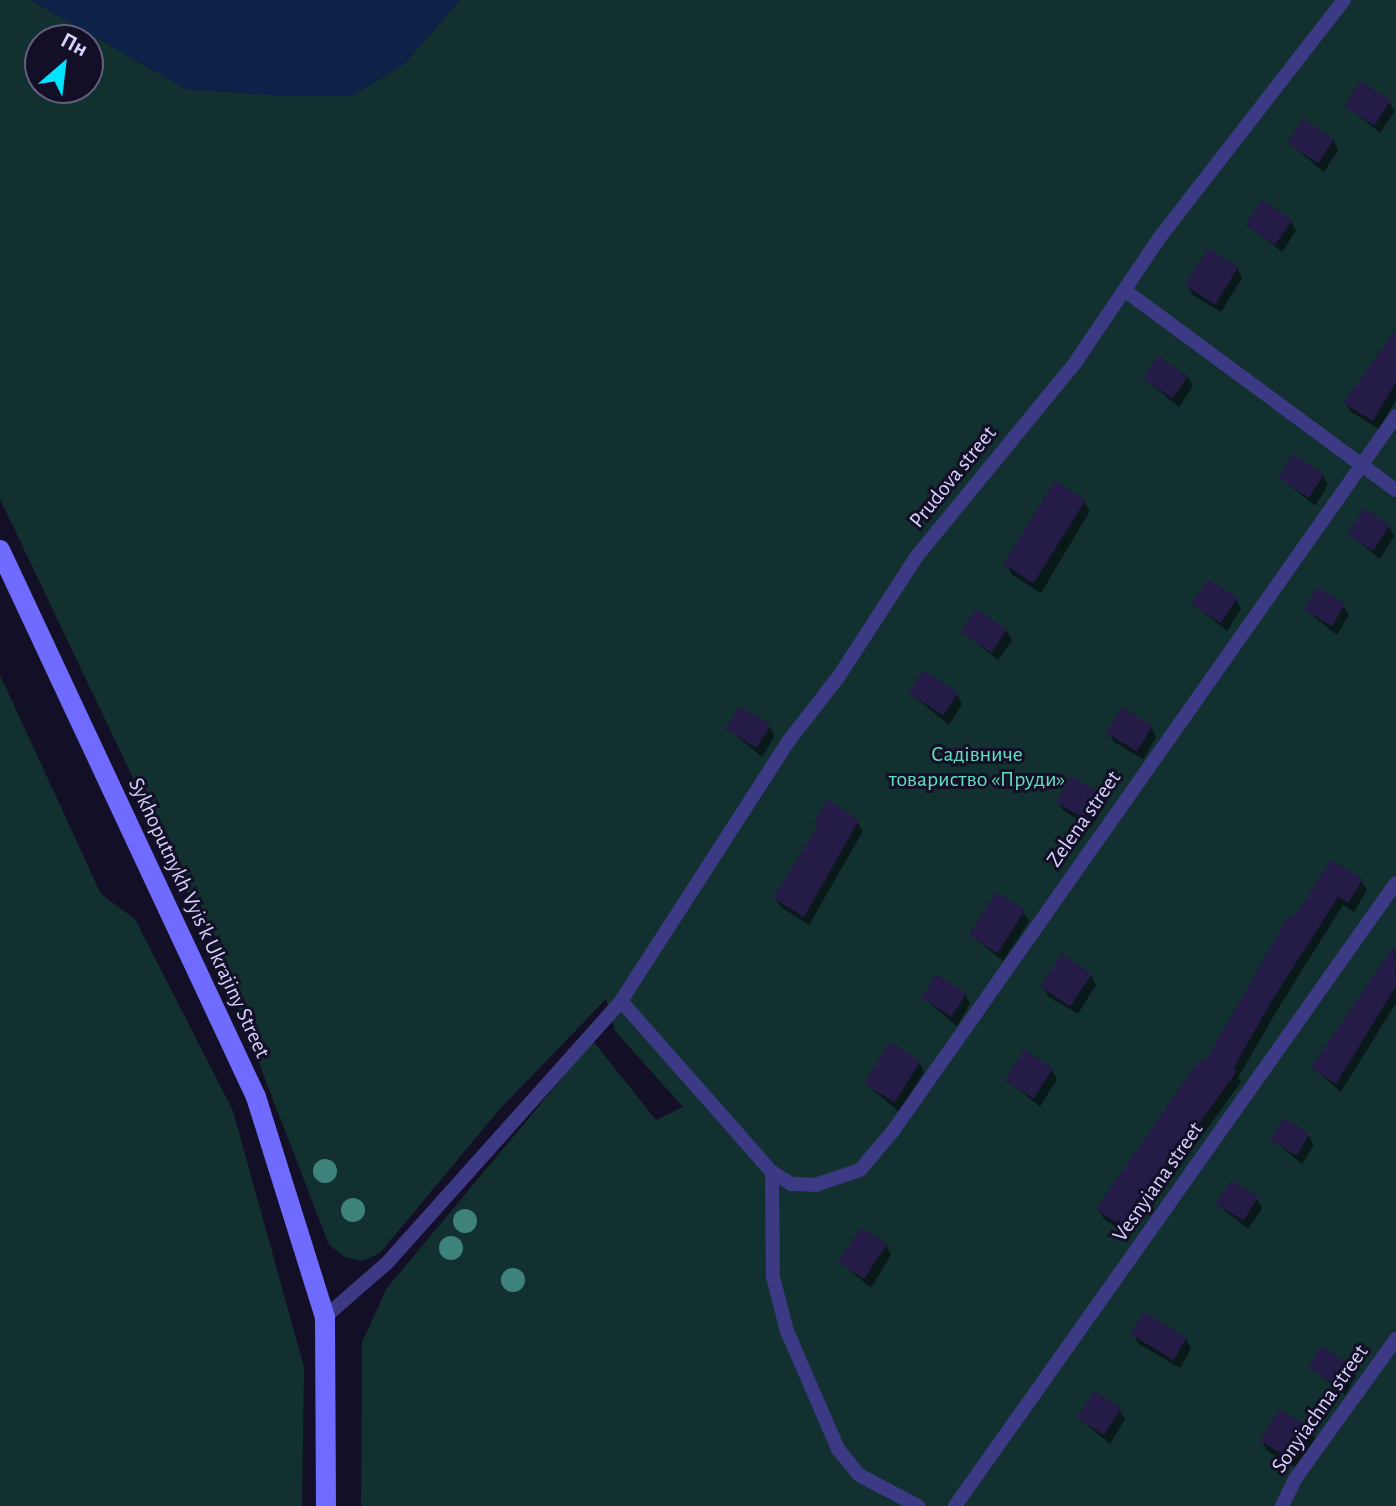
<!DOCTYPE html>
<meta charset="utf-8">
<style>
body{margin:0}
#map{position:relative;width:1396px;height:1506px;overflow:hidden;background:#130f26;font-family:"Alegreya Sans",sans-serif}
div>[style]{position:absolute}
.green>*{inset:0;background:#12302f}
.water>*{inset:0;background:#0c2248}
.shadow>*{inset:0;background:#0007}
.building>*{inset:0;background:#241b47;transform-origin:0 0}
.lane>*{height:14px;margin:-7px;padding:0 7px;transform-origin:7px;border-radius:7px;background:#3d3a85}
.secondary>*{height:20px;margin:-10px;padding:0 10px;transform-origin:10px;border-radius:10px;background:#6f6bff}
.trees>*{width:24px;height:24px;margin:-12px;border-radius:50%;background:#3d827b}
span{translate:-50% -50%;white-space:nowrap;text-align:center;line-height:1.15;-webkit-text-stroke:6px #130f26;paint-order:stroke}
.street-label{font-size:22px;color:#d9d4ff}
.park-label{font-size:22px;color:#5fe0c0}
.north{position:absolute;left:24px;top:24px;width:80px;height:80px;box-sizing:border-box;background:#130f26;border:2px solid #625e7d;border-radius:50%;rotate:28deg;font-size:22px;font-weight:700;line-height:32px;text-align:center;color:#d9d4ff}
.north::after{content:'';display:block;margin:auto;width:28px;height:36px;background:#00e5ff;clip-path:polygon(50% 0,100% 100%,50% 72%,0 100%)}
</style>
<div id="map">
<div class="green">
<i style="clip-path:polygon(evenodd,0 0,31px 0,186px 89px,287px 96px,351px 96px,404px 64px,460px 0,1396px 0,1396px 1506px,361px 1506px,362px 1342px,387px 1288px,593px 1041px,656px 1120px,683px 1107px,615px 1031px,606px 999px,498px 1111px,380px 1253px,363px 1261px,345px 1257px,329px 1245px,217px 954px,0 499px,0 0,40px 40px,88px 40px,88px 88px,40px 88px,40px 40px)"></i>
<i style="clip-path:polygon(0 675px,101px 894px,135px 919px,233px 1111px,304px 1367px,302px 1506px,0 1506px)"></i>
</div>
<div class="water">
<i style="clip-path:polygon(31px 0,460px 0,404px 64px,351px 96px,287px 96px,186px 89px)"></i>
</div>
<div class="shadow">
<i style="clip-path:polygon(1389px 102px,1395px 111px,1380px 133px,1347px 106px)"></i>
<i style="clip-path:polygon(1333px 140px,1338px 150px,1324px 172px,1290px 144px)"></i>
<i style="clip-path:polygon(1291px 221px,1296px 231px,1282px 252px,1248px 225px)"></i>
<i style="clip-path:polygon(1237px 268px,1242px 278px,1221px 312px,1193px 295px,1187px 285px)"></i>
<i style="clip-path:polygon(1396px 331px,1396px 400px,1379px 429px,1351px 412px,1345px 403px)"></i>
<i style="clip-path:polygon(1187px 377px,1193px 386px,1179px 407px,1145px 379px)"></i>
<i style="clip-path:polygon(1323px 475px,1328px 485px,1315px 506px,1281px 478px)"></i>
<i style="clip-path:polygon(1085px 502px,1090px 511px,1041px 593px,1012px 575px,1007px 565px)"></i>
<i style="clip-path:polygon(1389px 526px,1394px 536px,1380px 559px,1349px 534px)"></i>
<i style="clip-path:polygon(1236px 599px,1241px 609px,1227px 631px,1194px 604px)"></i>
<i style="clip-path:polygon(1343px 605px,1349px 615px,1337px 635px,1306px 610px)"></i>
<i style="clip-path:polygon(1006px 630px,1012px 640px,998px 660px,964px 633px)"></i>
<i style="clip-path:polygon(910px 693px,957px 694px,962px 704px,949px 725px)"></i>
<i style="clip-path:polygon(770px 727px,775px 736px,762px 757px,728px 729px)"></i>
<i style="clip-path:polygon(1151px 727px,1156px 737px,1143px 759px,1114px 742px,1109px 732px)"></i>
<i style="clip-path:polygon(1099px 796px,1105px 805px,1091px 828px,1063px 810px,1058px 801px)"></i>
<i style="clip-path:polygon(857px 821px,863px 831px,809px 925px,781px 907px,775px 898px,819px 829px,816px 823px)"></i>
<i style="clip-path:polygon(1361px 881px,1367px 890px,1354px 912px,1343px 905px,1276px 1012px,1238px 1078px,1241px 1082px,1130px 1236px,1104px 1219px,1098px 1209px,1206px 1065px,1295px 921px)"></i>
<i style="clip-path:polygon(1023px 912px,1029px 921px,1003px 961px,971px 935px)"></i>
<i style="clip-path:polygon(1395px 948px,1396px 1003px,1341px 1092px,1313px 1068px)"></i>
<i style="clip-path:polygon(1091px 975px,1096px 985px,1078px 1014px,1049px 997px,1043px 987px)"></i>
<i style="clip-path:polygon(965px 994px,970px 1004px,957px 1026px,923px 998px)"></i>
<i style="clip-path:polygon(919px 1062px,924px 1072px,899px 1112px,866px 1084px)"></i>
<i style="clip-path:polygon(1051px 1069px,1057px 1079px,1040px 1107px,1007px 1080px)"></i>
<i style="clip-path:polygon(1309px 1136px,1314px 1145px,1302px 1164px,1272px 1139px)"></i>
<i style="clip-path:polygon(1256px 1198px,1262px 1208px,1248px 1229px,1218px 1205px)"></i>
<i style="clip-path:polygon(886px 1245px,891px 1255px,871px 1288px,841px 1263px)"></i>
<i style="clip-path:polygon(1133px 1334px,1186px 1339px,1191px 1349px,1180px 1368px,1139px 1344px)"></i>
<i style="clip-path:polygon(1311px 1367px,1351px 1367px,1356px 1376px,1345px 1395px)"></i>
<i style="clip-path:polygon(1119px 1410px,1125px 1419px,1110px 1444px,1079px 1418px)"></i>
<i style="clip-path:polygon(1311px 1430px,1316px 1440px,1298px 1469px,1267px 1451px,1262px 1441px)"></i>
</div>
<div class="building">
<i style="left:1360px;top:81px;width:36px;height:30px;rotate:32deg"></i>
<i style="left:1303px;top:119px;width:37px;height:29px;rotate:33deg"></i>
<i style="left:1262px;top:200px;width:36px;height:30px;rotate:34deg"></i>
<i style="left:1208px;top:248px;width:36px;height:44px;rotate:32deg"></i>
<i style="clip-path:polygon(1396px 330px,1396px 382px,1373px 421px,1343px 403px)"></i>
<i style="left:1158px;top:356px;width:36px;height:27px;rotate:34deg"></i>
<i style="left:1293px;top:454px;width:37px;height:28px;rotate:33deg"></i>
<i style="left:1055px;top:481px;width:36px;height:98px;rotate:32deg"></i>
<i style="left:1364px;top:508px;width:31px;height:31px;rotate:33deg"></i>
<i style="left:1208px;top:579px;width:35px;height:30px;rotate:33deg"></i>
<i style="left:1317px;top:587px;width:33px;height:26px;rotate:31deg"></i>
<i style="left:976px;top:609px;width:37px;height:28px;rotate:33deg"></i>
<i style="left:923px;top:670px;width:42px;height:27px;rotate:33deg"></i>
<i style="left:740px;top:706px;width:36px;height:27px;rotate:32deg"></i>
<i style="left:1122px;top:707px;width:36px;height:30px;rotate:32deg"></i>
<i style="left:1071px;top:776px;width:35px;height:30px;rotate:31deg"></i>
<i style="clip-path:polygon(828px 800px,859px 820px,804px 917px,773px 898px,818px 826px,813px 823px)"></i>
<i style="clip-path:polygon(1331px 860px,1363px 879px,1348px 903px,1338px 897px,1271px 1002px,1233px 1069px,1237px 1071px,1124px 1228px,1096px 1209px,1200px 1059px,1205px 1062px,1289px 915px,1294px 918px)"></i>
<i style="left:996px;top:892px;width:34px;height:51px;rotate:32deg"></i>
<i style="clip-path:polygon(1394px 945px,1396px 986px,1336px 1084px,1311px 1068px)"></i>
<i style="left:1062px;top:954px;width:36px;height:39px;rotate:34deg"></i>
<i style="left:936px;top:974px;width:36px;height:28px;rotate:32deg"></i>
<i style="left:890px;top:1042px;width:36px;height:49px;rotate:32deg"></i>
<i style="left:1024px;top:1050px;width:34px;height:36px;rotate:32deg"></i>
<i style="left:1283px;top:1118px;width:31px;height:25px;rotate:31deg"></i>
<i style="left:1231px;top:1180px;width:32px;height:28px;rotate:32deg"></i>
<i style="left:861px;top:1227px;width:31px;height:42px;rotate:33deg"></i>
<i style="left:1144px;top:1312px;width:50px;height:26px;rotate:31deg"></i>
<i style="left:1321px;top:1346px;width:36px;height:25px;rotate:32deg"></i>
<i style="left:1094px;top:1391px;width:32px;height:32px;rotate:32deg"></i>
<i style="left:1279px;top:1409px;width:39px;height:37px;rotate:31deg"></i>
</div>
<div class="lane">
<i style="left:1127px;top:292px;width:334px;rotate:36.4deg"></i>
<i style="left:621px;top:1001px;width:228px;rotate:48.6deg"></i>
<i style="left:772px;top:1172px;width:105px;rotate:89.5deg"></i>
<i style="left:773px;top:1277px;width:56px;rotate:75.5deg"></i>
<i style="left:787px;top:1331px;width:129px;rotate:66.6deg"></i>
<i style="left:838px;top:1449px;width:33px;rotate:51deg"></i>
<i style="left:859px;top:1475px;width:67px;rotate:27.7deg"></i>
<i style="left:772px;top:1172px;width:22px;rotate:32deg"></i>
<i style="left:791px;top:1184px;width:24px;rotate:2deg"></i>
<i style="left:815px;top:1185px;width:47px;rotate:-18.4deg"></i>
<i style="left:860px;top:1170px;width:51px;rotate:-49.8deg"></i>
<i style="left:893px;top:1131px;width:874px;rotate:-54.87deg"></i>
<i style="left:325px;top:1317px;width:82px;rotate:-41.1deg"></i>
<i style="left:387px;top:1263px;width:351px;rotate:-48.2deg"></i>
<i style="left:621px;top:1001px;width:307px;rotate:-57.2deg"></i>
<i style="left:787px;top:743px;width:85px;rotate:-52.2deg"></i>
<i style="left:839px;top:676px;width:143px;rotate:-57deg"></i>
<i style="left:917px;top:556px;width:249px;rotate:-50.7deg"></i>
<i style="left:1075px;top:363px;width:152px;rotate:-56deg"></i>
<i style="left:1160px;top:237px;width:300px;rotate:-52.2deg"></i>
<i style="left:955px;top:1506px;width:763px;rotate:-54.71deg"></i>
<i style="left:1282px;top:1506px;width:30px;rotate:-64deg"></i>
<i style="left:1295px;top:1479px;width:173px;rotate:-54.2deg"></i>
</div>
<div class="secondary">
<i style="left:0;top:550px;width:604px;rotate:64.92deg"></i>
<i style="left:256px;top:1097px;width:231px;rotate:72.6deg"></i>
<i style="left:325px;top:1317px;width:189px;rotate:89.7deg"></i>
</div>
<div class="trees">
<i style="left:325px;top:1171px"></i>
<i style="left:353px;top:1210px"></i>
<i style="left:465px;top:1221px"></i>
<i style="left:451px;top:1248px"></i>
<i style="left:513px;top:1280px"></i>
</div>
<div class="street-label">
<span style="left:953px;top:477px;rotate:-51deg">Prudova street</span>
<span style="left:1084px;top:819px;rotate:-55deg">Zelena street</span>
<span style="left:199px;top:918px;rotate:65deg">Sykhoputnykh Vyis'k Ukrajiny Street</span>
<span style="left:1158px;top:1182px;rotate:-55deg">Vesnyiana street</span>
<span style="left:1320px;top:1409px;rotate:-55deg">Sonyiachna street</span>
</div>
<div class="park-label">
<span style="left:977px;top:767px">Садівниче<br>товариство «Пруди»</span>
</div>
<div class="north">Пн</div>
</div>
